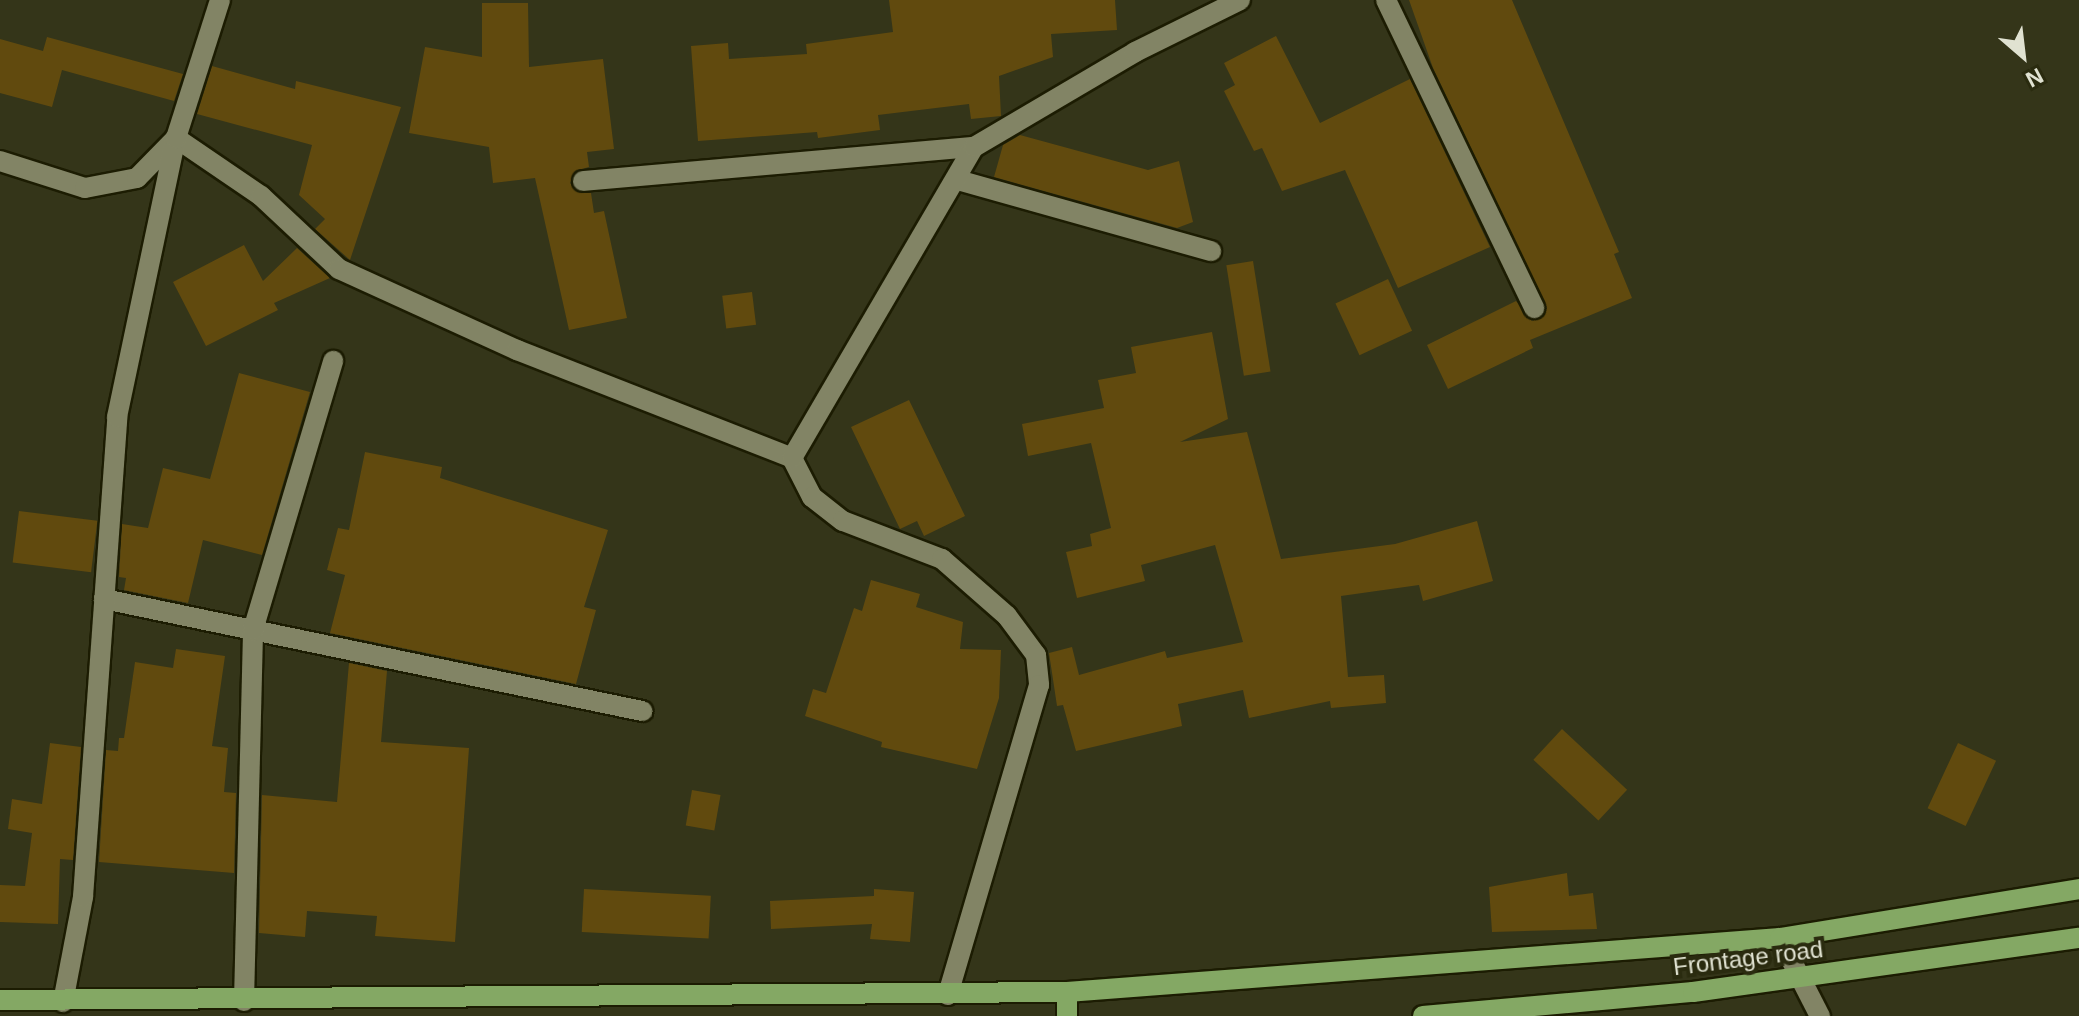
<!DOCTYPE html>
<style>
body{margin:0}
#map{position:relative;width:2079px;height:1016px;overflow:hidden;background:#343519;font-family:Arial,sans-serif}
div>[style]{position:absolute}
.building>*{inset:0;background:#614a0e;transform-origin:0 0}
.roads{filter:drop-shadow(2px 0 #1c1c02) drop-shadow(-2px 0 #1c1c02) drop-shadow(0 2px #1c1c02) drop-shadow(0 -2px #1c1c02)}
.minor>*{height:20px;margin:-10px;padding:0 10px;transform-origin:10px;border-radius:10px;background:#828465}
.major>*{height:20px;margin:-10px;padding:0 10px;transform-origin:10px;border-radius:10px;background:#84a864}
span{translate:-50% -50%;white-space:nowrap;text-align:center;line-height:1.15;-webkit-text-stroke:8px #2a2b0f;paint-order:stroke}
.street-label{font-size:24px;color:#e0e2d1}
.north{position:absolute;left:1983px;top:16px;width:80px;height:80px;-webkit-text-stroke:6px #2a2b0f;paint-order:stroke;rotate:152deg;font-size:22px;font-weight:700;line-height:32px;text-align:center;color:#e0e2d1}
.north::after{content:'';display:block;margin:auto;width:28px;height:36px;background:#e0e2d1;clip-path:polygon(50% 0,100% 100%,50% 72%,0 100%)}
</style>
<div id="map">
<div class="building">
<i style="clip-path:polygon(889px 0,1115px 0,1117px 30px,1051px 34px,1053px 57px,999px 76px,1001px 116px,971px 119px,969px 104px,878px 115px,880px 130px,818px 138px,817px 132px,698px 141px,691px 46px,728px 43px,729px 59px,807px 54px,806px 44px,893px 32px)"></i>
<i style="clip-path:polygon(1409px 0,1512px 0,1619px 252px,1614px 254px,1632px 298px,1530px 340px,1533px 348px,1448px 389px,1427px 345px,1516px 301px,1532px 321px,1544px 316px,1547px 308px,1433px 68px)"></i>
<i style="clip-path:polygon(482px 3px,528px 3px,529px 67px,603px 59px,614px 149px,587px 152px,589px 167px,575px 171px,570px 183px,577px 192px,591px 193px,594px 213px,604px 211px,627px 318px,569px 330px,535px 178px,493px 183px,489px 147px,409px 133px,425px 47px,482px 57px)"></i>
<i style="clip-path:polygon(1276px 36px,1320px 123px,1410px 79px,1490px 247px,1398px 288px,1345px 170px,1282px 191px,1262px 148px,1254px 151px,1224px 91px,1235px 85px,1224px 63px)"></i>
<i style="clip-path:polygon(47px 37px,183px 74px,174px 101px,62px 70px,52px 107px,0 93px,0 39px,43px 51px)"></i>
<i style="clip-path:polygon(212px 66px,295px 89px,296px 81px,401px 107px,350px 260px,315px 229px,325px 219px,299px 195px,312px 145px,197px 114px)"></i>
<i style="clip-path:polygon(1020px 135px,1148px 170px,1179px 161px,1193px 222px,1177px 228px,994px 177px,1003px 145px)"></i>
<i style="clip-path:polygon(244px 245px,263px 281px,297px 248px,330px 278px,274px 303px,278px 310px,206px 346px,173px 282px)"></i>
<i style="left:1253px;top:261px;width:112px;height:27px;rotate:81deg"></i>
<i style="left:1388px;top:279px;width:57px;height:58px;rotate:65deg"></i>
<i style="left:752px;top:292px;width:33px;height:30px;rotate:83deg"></i>
<i style="clip-path:polygon(1212px 332px,1228px 419px,1180px 442px,1247px 432px,1281px 559px,1395px 544px,1477px 521px,1493px 581px,1423px 601px,1419px 585px,1341px 596px,1348px 677px,1384px 675px,1386px 703px,1331px 708px,1330px 701px,1249px 718px,1243px 690px,1178px 704px,1182px 726px,1076px 751px,1063px 705px,1057px 706px,1049px 653px,1072px 647px,1079px 675px,1165px 651px,1167px 658px,1243px 642px,1215px 545px,1141px 565px,1145px 581px,1077px 598px,1066px 552px,1092px 546px,1090px 534px,1111px 528px,1091px 443px,1028px 456px,1022px 424px,1104px 408px,1098px 380px,1136px 373px,1131px 347px)"></i>
<i style="clip-path:polygon(239px 373px,310px 392px,262px 555px,203px 540px,188px 603px,124px 590px,126px 578px,119px 577px,122px 524px,148px 528px,163px 468px,210px 479px)"></i>
<i style="clip-path:polygon(909px 400px,965px 516px,924px 536px,917px 521px,900px 529px,851px 427px)"></i>
<i style="clip-path:polygon(365px 452px,442px 467px,440px 478px,608px 530px,584px 607px,596px 610px,576px 684px,330px 633px,345px 575px,327px 570px,338px 528px,349px 530px)"></i>
<i style="left:19px;top:511px;width:79px;height:52px;rotate:7deg"></i>
<i style="clip-path:polygon(871px 580px,920px 594px,916px 607px,963px 622px,960px 649px,1001px 650px,999px 698px,977px 769px,881px 747px,882px 742px,805px 716px,813px 689px,826px 693px,854px 608px,862px 611px)"></i>
<i style="clip-path:polygon(176px 649px,225px 656px,212px 746px,228px 748px,224px 792px,236px 793px,234px 873px,99px 862px,106px 750px,118px 751px,119px 738px,124px 738px,135px 662px,173px 668px)"></i>
<i style="clip-path:polygon(349px 663px,387px 671px,381px 742px,469px 748px,455px 942px,375px 936px,377px 916px,307px 911px,305px 937px,259px 933px,262px 795px,337px 802px)"></i>
<i style="left:1562px;top:729px;width:89px;height:42px;rotate:43deg"></i>
<i style="clip-path:polygon(50px 743px,81px 747px,73px 860px,60px 859px,58px 924px,0 922px,0 885px,25px 886px,32px 833px,8px 829px,12px 799px,42px 804px)"></i>
<i style="left:1958px;top:743px;width:42px;height:72px;rotate:25deg"></i>
<i style="left:692px;top:790px;width:29px;height:36px;rotate:10deg"></i>
<i style="clip-path:polygon(1567px 873px,1569px 896px,1593px 893px,1597px 929px,1492px 932px,1489px 887px)"></i>
<i style="left:584px;top:889px;width:127px;height:43px;rotate:3deg"></i>
<i style="clip-path:polygon(874px 889px,914px 892px,910px 942px,870px 939px,872px 924px,771px 929px,770px 901px,874px 896px)"></i>
</div>
<div class="roads">
<div class="minor">
<i style="left:1386px;top:0;width:342px;rotate:64.3deg"></i>
<i style="left:0;top:161px;width:89px;rotate:17.6deg"></i>
<i style="left:85px;top:188px;width:53px;rotate:-10.9deg"></i>
<i style="left:137px;top:178px;width:56px;rotate:-45.7deg"></i>
<i style="left:176px;top:138px;width:103px;rotate:34.3deg"></i>
<i style="left:261px;top:196px;width:107px;rotate:43.1deg"></i>
<i style="left:339px;top:269px;width:196px;rotate:24.5deg"></i>
<i style="left:517px;top:350px;width:295px;rotate:21.4deg"></i>
<i style="left:792px;top:458px;width:44px;rotate:62.9deg"></i>
<i style="left:812px;top:497px;width:39px;rotate:38deg"></i>
<i style="left:843px;top:521px;width:106px;rotate:21deg"></i>
<i style="left:942px;top:559px;width:86px;rotate:41.2deg"></i>
<i style="left:1007px;top:616px;width:49px;rotate:53.4deg"></i>
<i style="left:1036px;top:655px;width:30px;rotate:84deg"></i>
<i style="left:1039px;top:685px;width:323px;rotate:106.4deg"></i>
<i style="left:958px;top:180px;width:263px;rotate:15.7deg"></i>
<i style="left:583px;top:181px;width:392px;rotate:-5deg"></i>
<i style="left:792px;top:458px;width:360px;rotate:-59.7deg"></i>
<i style="left:974px;top:147px;width:187px;rotate:-30.5deg"></i>
<i style="left:1135px;top:52px;width:117px;rotate:-26.3deg"></i>
<i style="left:104px;top:599px;width:550px;rotate:11.76deg"></i>
<i style="left:1780px;top:938px;width:88px;rotate:62.9deg"></i>
<i style="left:244px;top:1001px;width:371px;rotate:-88.6deg"></i>
<i style="left:253px;top:630px;width:281px;rotate:-73.4deg"></i>
<i style="left:63px;top:1002px;width:107px;rotate:-79.2deg"></i>
<i style="left:83px;top:897px;width:481px;rotate:-85.9deg"></i>
<i style="left:117px;top:417px;width:285px;rotate:-78.1deg"></i>
<i style="left:176px;top:138px;width:145px;rotate:-72.3deg"></i>
</div>
<div class="major">
<i style="left:0;top:1000px;width:1067px;rotate:-0.43deg"></i>
<i style="left:1067px;top:992px;width:715px;rotate:-4.33deg"></i>
<i style="left:1780px;top:938px;width:303px;rotate:-9.3deg"></i>
<i style="left:1067px;top:1016px;width:24px;rotate:-90deg"></i>
<i style="left:1423px;top:1016px;width:271px;rotate:-5.1deg"></i>
<i style="left:1693px;top:992px;width:390px;rotate:-8deg"></i>
</div>
</div>
<div class="street-label">
<span style="left:1748px;top:958px;rotate:-7deg">Frontage road</span>
</div>
<div class="north">N</div>
</div>
